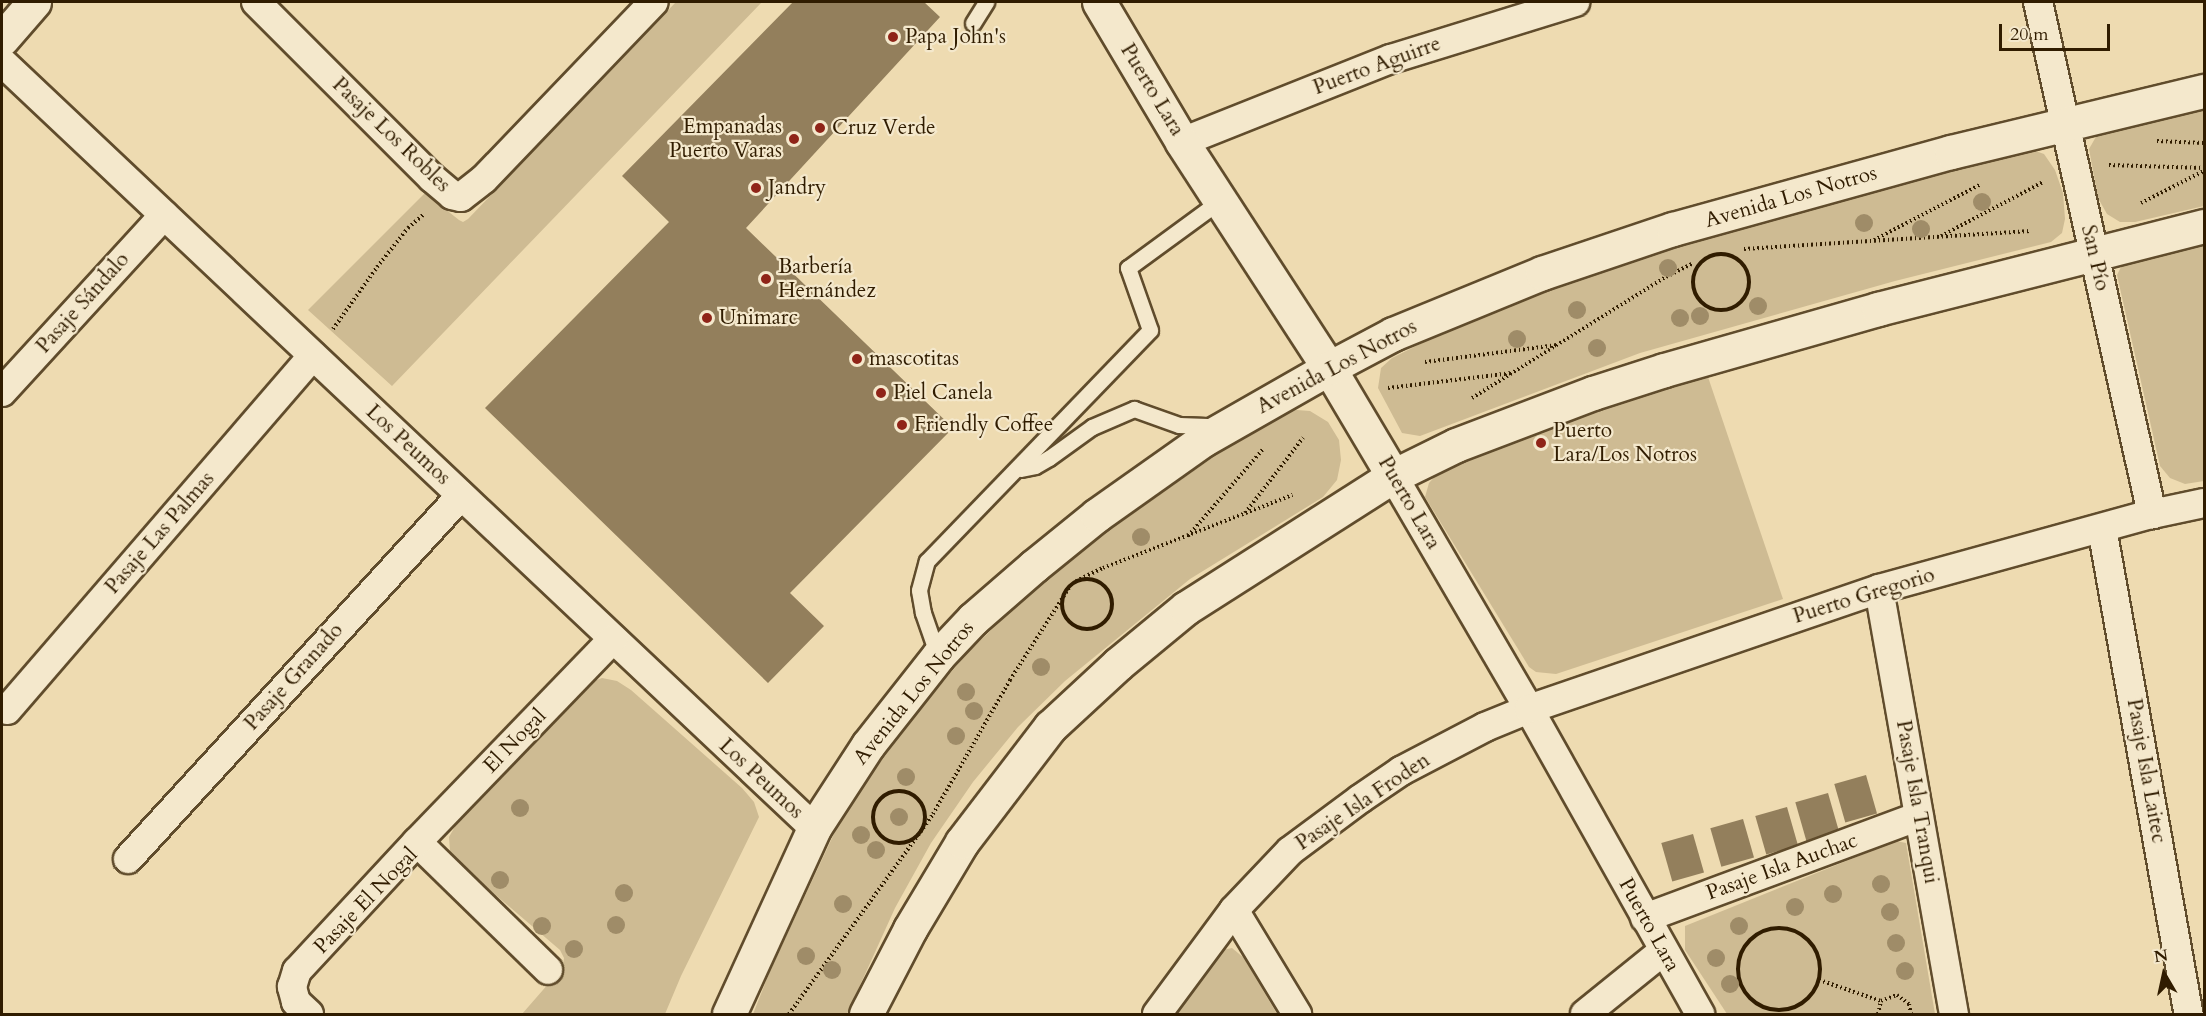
<!DOCTYPE html>
<meta charset="utf-8">
<style>
body{margin:0}
#map{position:relative;width:2206px;height:1016px;overflow:hidden;background:#eedbb1;font-family:Cardo,serif}
div>[style]{position:absolute}
.green>*{inset:0;background:#cebb93}
.building>*{inset:0;background:#937f5c;transform-origin:0 0}
.path>*{height:4px;margin-top:-2px;transform-origin:0;background:repeating-linear-gradient(90deg,#301c00 0 1.5px,transparent 0 4.5px)}
.path>.ring{margin:-2px;padding:0;box-sizing:content-box;background:none;border:4px solid #301c00;border-radius:50%}
.roads{filter:drop-shadow(2px 0 #604c2c) drop-shadow(-2px 0 #604c2c) drop-shadow(0 2px #604c2c) drop-shadow(0 -2px #604c2c)}
.service>*{height:15px;margin:-7.5px;padding:0 7.5px;transform-origin:7.5px;border-radius:7.5px;background:#f4e8cc}
.minor>*{height:28px;margin:-14px;padding:0 14px;transform-origin:14px;border-radius:14px;background:#f4e8cc}
.tertiary>*{height:33px;margin:-16.5px;padding:0 16.5px;transform-origin:16.5px;border-radius:16.5px;background:#f4e8cc}
.secondary>*{height:33px;margin:-16.5px;padding:0 16.5px;transform-origin:16.5px;border-radius:16.5px;background:#f4e8cc}
.trees>*{width:18px;height:18px;margin:-9px;border-radius:50%;background:#9f8c68}
.dots>*{width:16px;height:16px;translate:-50% -50%;box-sizing:border-box;border:3px solid #f4e8cc;border-radius:50%}
span{translate:-50% -50%;white-space:nowrap;text-align:center;line-height:1.15;-webkit-text-stroke:4.5px #f4e8cc;paint-order:stroke}
.poi-label{font-size:21px;color:#301c00}
.left{translate:0 -50%;text-align:left}
.right{translate:-100% -50%;text-align:right}
.street-label{font-size:21px;color:#301c00}
.frame{position:absolute;inset:0;border:3px solid #301c00;pointer-events:none}
.north{position:absolute;left:2134px;top:944px;width:60px;height:60px;-webkit-text-stroke:4px #f4e8cc;paint-order:stroke;rotate:351deg;font-size:16px;font-weight:700;line-height:24px;text-align:center;color:#301c00}
.north::after{content:'';display:block;margin:auto;width:21px;height:27px;background:#301c00;clip-path:polygon(50% 0,100% 100%,50% 72%,0 100%)}
.scale{position:absolute;left:1999px;top:24px;width:111px;height:27px;box-sizing:border-box;border:3px solid #301c00;border-top:0;padding-left:8px;font-size:18px;line-height:21px;white-space:nowrap;color:#301c00;-webkit-text-stroke:4px #f4e8cc;paint-order:stroke}
</style>
<div id="map">
<div class="green">
<i style="clip-path:polygon(676px 2px,762px 2px,392px 386px,308px 310px,425px 193px,459px 220px,463px 222px,468px 219px)"></i>
<i style="clip-path:polygon(2204px 107px,2204px 206px,2135px 222px,2120px 222px,2107px 214px,2098px 198px,2089px 149px,2097px 135px,2110px 127px)"></i>
<i style="clip-path:polygon(2027px 148px,2044px 154px,2055px 170px,2063px 193px,2065px 219px,2062px 233px,2051px 242px,1895px 281px,1640px 353px,1420px 436px,1402px 433px,1378px 388px,1381px 368px,1392px 358px,1450px 329px,1544px 292px,1635px 259px,1919px 175px)"></i>
<i style="clip-path:polygon(2204px 245px,2204px 481px,2185px 484px,2170px 478px,2160px 466px,2117px 275px,2121px 267px,2131px 261px)"></i>
<i style="clip-path:polygon(1708px 377px,1783px 599px,1556px 674px,1536px 672px,1529px 667px,1425px 497px,1429px 483px,1437px 474px,1585px 413px)"></i>
<i style="clip-path:polygon(1297px 410px,1310px 411px,1328px 422px,1339px 440px,1341px 460px,1337px 480px,1323px 497px,1190px 579px,1065px 681px,1018px 727px,973px 782px,931px 843px,895px 908px,847px 1014px,753px 1014px,770px 971px,847px 806px,922px 707px,967px 653px,1024px 599px,1085px 546px,1267px 420px,1285px 411px)"></i>
<i style="clip-path:polygon(602px 678px,617px 681px,631px 690px,742px 788px,754px 802px,759px 817px,681px 976px,665px 1014px,522px 1014px,563px 967px,564px 958px,560px 950px,455px 860px,450px 851px,449px 837px,457px 823px,586px 684px)"></i>
<i style="clip-path:polygon(1896px 841px,1906px 843px,1935px 1014px,1727px 1014px,1685px 950px,1685px 926px)"></i>
<i style="clip-path:polygon(1232px 948px,1244px 958px,1277px 1014px,1172px 1014px,1218px 951px)"></i>
</div>
<div class="building">
<i style="clip-path:polygon(793px 2px,924px 2px,940px 17px,746px 228px,953px 428px,790px 593px,824px 626px,768px 683px,485px 408px,669px 222px,622px 176px)"></i>
<i style="left:1866px;top:775px;width:40px;height:33px;rotate:74deg"></i>
<i style="left:1828px;top:793px;width:41px;height:34px;rotate:74deg"></i>
<i style="left:1787px;top:807px;width:40px;height:33px;rotate:74deg"></i>
<i style="left:1743px;top:819px;width:40px;height:34px;rotate:74deg"></i>
<i style="left:1693px;top:834px;width:40px;height:33px;rotate:74deg"></i>
</div>
<div class="path">
<i style="left:2157px;top:141px;width:47px;rotate:2.4deg"></i>
<i style="left:2109px;top:165px;width:95px;rotate:1.8deg"></i>
<i style="left:2141px;top:203px;width:71px;rotate:-26.9deg"></i>
<i style="left:1941px;top:236px;width:115px;rotate:-27.9deg"></i>
<i style="left:1874px;top:240px;width:121px;rotate:-27.6deg"></i>
<i style="left:1744px;top:249px;width:287px;rotate:-3.6deg"></i>
<i class="ring" style="left:1693px;top:254px;width:52px;height:52px"></i>
<i style="left:333px;top:329px;width:76px;rotate:-54.6deg"></i>
<i style="left:377px;top:267px;width:50px;rotate:-51.5deg"></i>
<i style="left:408px;top:228px;width:20px;rotate:-41deg"></i>
<i style="left:1425px;top:362px;width:133px;rotate:-7.3deg"></i>
<i style="left:1388px;top:388px;width:125px;rotate:-6.9deg"></i>
<i style="left:1472px;top:398px;width:229px;rotate:-32deg"></i>
<i style="left:1666px;top:277px;width:31px;rotate:-27deg"></i>
<i style="left:1245px;top:513px;width:95px;rotate:-52.3deg"></i>
<i style="left:1188px;top:536px;width:116px;rotate:-49.2deg"></i>
<i class="ring" style="left:1062px;top:579px;width:46px;height:46px"></i>
<i style="left:1076px;top:581px;width:30px;rotate:-26deg"></i>
<i style="left:1103px;top:568px;width:203px;rotate:-21.1deg"></i>
<i class="ring" style="left:873px;top:791px;width:48px;height:48px"></i>
<i class="ring" style="left:1738px;top:928px;width:78px;height:78px"></i>
<i style="left:1819px;top:980px;width:65px;rotate:18.7deg"></i>
<i style="left:789px;top:1014px;width:246px;rotate:-54.2deg"></i>
<i style="left:933px;top:814px;width:155px;rotate:-60.1deg"></i>
<i style="left:1010px;top:680px;width:112px;rotate:-57.4deg"></i>
<i style="left:1878px;top:1014px;width:13px;rotate:-77deg"></i>
<i style="left:1881px;top:1001px;width:17px;rotate:-21deg"></i>
<i style="left:1897px;top:995px;width:15px;rotate:37deg"></i>
<i style="left:1909px;top:1004px;width:10px;rotate:79deg"></i>
</div>
<div class="roads">
<div class="service">
<i style="left:973px;top:23px;width:25px;rotate:-58deg"></i>
<i style="left:1021px;top:469px;width:14px;rotate:-12deg"></i>
<i style="left:1035px;top:466px;width:16px;rotate:-30deg"></i>
<i style="left:1049px;top:458px;width:53px;rotate:-35.8deg"></i>
<i style="left:1092px;top:427px;width:46px;rotate:-23.2deg"></i>
<i style="left:1134px;top:409px;width:48px;rotate:19.6deg"></i>
<i style="left:1179px;top:425px;width:35px;rotate:2deg"></i>
<i style="left:938px;top:656px;width:46px;rotate:-109.2deg"></i>
<i style="left:923px;top:613px;width:23px;rotate:-100deg"></i>
<i style="left:919px;top:590px;width:30px;rotate:-75deg"></i>
<i style="left:927px;top:561px;width:321px;rotate:-46deg"></i>
<i style="left:1150px;top:330px;width:66px;rotate:-109.5deg"></i>
<i style="left:1128px;top:268px;width:115px;rotate:-36.2deg"></i>
</div>
<div class="minor">
<i style="left:256px;top:2px;width:249px;rotate:45deg"></i>
<i style="left:432px;top:178px;width:26px;rotate:40deg"></i>
<i style="left:452px;top:195px;width:9px;rotate:13deg"></i>
<i style="left:461px;top:197px;width:29px;rotate:-38deg"></i>
<i style="left:484px;top:179px;width:245px;rotate:-46.2deg"></i>
<i style="left:2038px;top:2px;width:525px;rotate:77.45deg"></i>
<i style="left:2px;top:62px;width:1116px;rotate:43.33deg"></i>
<i style="left:1182px;top:142px;width:225px;rotate:-21.7deg"></i>
<i style="left:1391px;top:59px;width:193px;rotate:-17.2deg"></i>
<i style="left:2px;top:392px;width:240px;rotate:-47.5deg"></i>
<i style="left:1393px;top:476px;width:270px;rotate:59.7deg"></i>
<i style="left:1529px;top:709px;width:350px;rotate:60.7deg"></i>
<i style="left:2102px;top:528px;width:494px;rotate:79.9deg"></i>
<i style="left:1879px;top:589px;width:432px;rotate:80deg"></i>
<i style="left:7px;top:710px;width:468px;rotate:-49.2deg"></i>
<i style="left:417px;top:842px;width:183px;rotate:44.3deg"></i>
<i style="left:128px;top:859px;width:493px;rotate:-47.5deg"></i>
<i style="left:1234px;top:910px;width:122px;rotate:58.8deg"></i>
<i style="left:1645px;top:918px;width:292px;rotate:-20.4deg"></i>
<i style="left:309px;top:1014px;width:18px;rotate:-137deg"></i>
<i style="left:296px;top:1002px;width:16px;rotate:-105deg"></i>
<i style="left:292px;top:987px;width:17px;rotate:-73deg"></i>
<i style="left:297px;top:971px;width:176px;rotate:-47.1deg"></i>
<i style="left:417px;top:842px;width:282px;rotate:-46deg"></i>
<i style="left:1157px;top:1014px;width:129px;rotate:-53.5deg"></i>
<i style="left:1234px;top:910px;width:81px;rotate:-46.5deg"></i>
<i style="left:1290px;top:851px;width:87px;rotate:-36.6deg"></i>
<i style="left:1360px;top:799px;width:50px;rotate:-34.3deg"></i>
<i style="left:1401px;top:771px;width:95px;rotate:-27.6deg"></i>
<i style="left:1485px;top:727px;width:48px;rotate:-22.2deg"></i>
<i style="left:1529px;top:709px;width:370px;rotate:-18.9deg"></i>
<i style="left:1879px;top:589px;width:283px;rotate:-15.4deg"></i>
<i style="left:2152px;top:514px;width:53px;rotate:-11.9deg"></i>
<i style="left:1585px;top:1014px;width:100px;rotate:-38.9deg"></i>
</div>
<div class="tertiary">
<i style="left:1099px;top:2px;width:163px;rotate:59.3deg"></i>
<i style="left:1182px;top:142px;width:270px;rotate:57deg"></i>
<i style="left:1329px;top:368px;width:126px;rotate:59.3deg"></i>
<i style="left:2px;top:39px;width:49px;rotate:-49.1deg"></i>
</div>
<div class="secondary">
<i style="left:729px;top:1014px;width:205px;rotate:-65.4deg"></i>
<i style="left:814px;top:828px;width:99px;rotate:-57deg"></i>
<i style="left:868px;top:745px;width:113px;rotate:-51.8deg"></i>
<i style="left:938px;top:656px;width:51px;rotate:-46.6deg"></i>
<i style="left:973px;top:619px;width:81px;rotate:-41deg"></i>
<i style="left:1034px;top:566px;width:81px;rotate:-39deg"></i>
<i style="left:1097px;top:515px;width:130px;rotate:-35.3deg"></i>
<i style="left:1203px;top:440px;width:145px;rotate:-29.7deg"></i>
<i style="left:1329px;top:368px;width:72px;rotate:-28deg"></i>
<i style="left:1393px;top:334px;width:161px;rotate:-22.3deg"></i>
<i style="left:1542px;top:273px;width:138px;rotate:-18.6deg"></i>
<i style="left:1673px;top:229px;width:288px;rotate:-15.5deg"></i>
<i style="left:1951px;top:152px;width:260px;rotate:-13.6deg"></i>
<i style="left:866px;top:1014px;width:96px;rotate:-62.6deg"></i>
<i style="left:910px;top:929px;width:101px;rotate:-59.1deg"></i>
<i style="left:962px;top:842px;width:145px;rotate:-52.6deg"></i>
<i style="left:1050px;top:727px;width:93px;rotate:-42.8deg"></i>
<i style="left:1118px;top:664px;width:88px;rotate:-39.5deg"></i>
<i style="left:1186px;top:608px;width:246px;rotate:-32.5deg"></i>
<i style="left:1393px;top:476px;width:70px;rotate:-26.2deg"></i>
<i style="left:1456px;top:445px;width:147px;rotate:-20.8deg"></i>
<i style="left:1593px;top:393px;width:75px;rotate:-17.9deg"></i>
<i style="left:1664px;top:370px;width:223px;rotate:-15.9deg"></i>
<i style="left:1878px;top:309px;width:336px;rotate:-14.3deg"></i>
</div>
</div>
<div class="trees">
<i style="left:1982px;top:202px"></i>
<i style="left:1864px;top:223px"></i>
<i style="left:1921px;top:229px"></i>
<i style="left:1668px;top:268px"></i>
<i style="left:1758px;top:306px"></i>
<i style="left:1577px;top:310px"></i>
<i style="left:1700px;top:316px"></i>
<i style="left:1680px;top:318px"></i>
<i style="left:1517px;top:339px"></i>
<i style="left:1597px;top:348px"></i>
<i style="left:1141px;top:537px"></i>
<i style="left:1041px;top:667px"></i>
<i style="left:966px;top:692px"></i>
<i style="left:974px;top:711px"></i>
<i style="left:956px;top:736px"></i>
<i style="left:906px;top:777px"></i>
<i style="left:520px;top:808px"></i>
<i style="left:899px;top:817px"></i>
<i style="left:861px;top:835px"></i>
<i style="left:876px;top:850px"></i>
<i style="left:500px;top:880px"></i>
<i style="left:1881px;top:884px"></i>
<i style="left:624px;top:893px"></i>
<i style="left:1833px;top:894px"></i>
<i style="left:843px;top:904px"></i>
<i style="left:1795px;top:907px"></i>
<i style="left:1890px;top:912px"></i>
<i style="left:616px;top:925px"></i>
<i style="left:542px;top:926px"></i>
<i style="left:1739px;top:926px"></i>
<i style="left:1896px;top:943px"></i>
<i style="left:574px;top:949px"></i>
<i style="left:806px;top:956px"></i>
<i style="left:1716px;top:958px"></i>
<i style="left:832px;top:970px"></i>
<i style="left:1905px;top:971px"></i>
<i style="left:1730px;top:984px"></i>
</div>
<div class="dots">
<i style="left:893px;top:37px;background:#8f2418"></i>
<i style="left:820px;top:128px;background:#8f2418"></i>
<i style="left:794px;top:139px;background:#8f2418"></i>
<i style="left:756px;top:188px;background:#8f2418"></i>
<i style="left:766px;top:279px;background:#8f2418"></i>
<i style="left:707px;top:318px;background:#8f2418"></i>
<i style="left:857px;top:359px;background:#8f2418"></i>
<i style="left:881px;top:393px;background:#8f2418"></i>
<i style="left:902px;top:425px;background:#8f2418"></i>
<i style="left:1541px;top:443px;background:#8f2418"></i>
</div>
<div class="poi-label">
<span class="left" style="left:905px;top:37px">Papa John's</span>
<span class="right" style="left:782px;top:139px">Empanadas<br>Puerto Varas</span>
<span class="left" style="left:832px;top:128px">Cruz Verde</span>
<span class="left" style="left:768px;top:188px">Jandry</span>
<span class="left" style="left:778px;top:279px">Barbería<br>Hernández</span>
<span class="left" style="left:719px;top:318px">Unimarc</span>
<span class="left" style="left:869px;top:359px">mascotitas</span>
<span class="left" style="left:893px;top:393px">Piel Canela</span>
<span class="left" style="left:914px;top:425px">Friendly Coffee</span>
<span class="left" style="left:1553px;top:443px">Puerto<br>Lara/Los Notros</span>
</div>
<div class="street-label">
<span style="left:1377px;top:66px;rotate:-20deg">Puerto Aguirre</span>
<span style="left:1152px;top:90px;rotate:59deg">Puerto Lara</span>
<span style="left:391px;top:135px;rotate:44deg">Pasaje Los Robles</span>
<span style="left:1791px;top:197px;rotate:-16deg">Avenida Los Notros</span>
<span style="left:2095px;top:258px;rotate:77deg">San Pío</span>
<span style="left:83px;top:303px;rotate:-48deg">Pasaje Sándalo</span>
<span style="left:1337px;top:367px;rotate:-28deg">Avenida Los Notros</span>
<span style="left:408px;top:445px;rotate:43deg">Los Peumos</span>
<span style="left:1409px;top:503px;rotate:60deg">Puerto Lara</span>
<span style="left:160px;top:533px;rotate:-49deg">Pasaje Las Palmas</span>
<span style="left:1864px;top:596px;rotate:-17deg">Puerto Gregorio</span>
<span style="left:294px;top:677px;rotate:-48deg">Pasaje Granado</span>
<span style="left:914px;top:693px;rotate:-51deg">Avenida Los Notros</span>
<span style="left:515px;top:741px;rotate:-46deg">El Nogal</span>
<span style="left:2146px;top:771px;rotate:80deg">Pasaje Isla Laitec</span>
<span style="left:761px;top:779px;rotate:43deg">Los Peumos</span>
<span style="left:1363px;top:802px;rotate:-34deg">Pasaje Isla Froden</span>
<span style="left:1917px;top:802px;rotate:80deg">Pasaje Isla Tranqui</span>
<span style="left:1782px;top:867px;rotate:-20deg">Pasaje Isla Auchac</span>
<span style="left:366px;top:901px;rotate:-46deg">Pasaje El Nogal</span>
<span style="left:1649px;top:925px;rotate:61deg">Puerto Lara</span>
</div>
<div class="frame"></div>
<div class="north">N</div>
<div class="scale">20 m</div>
</div>
